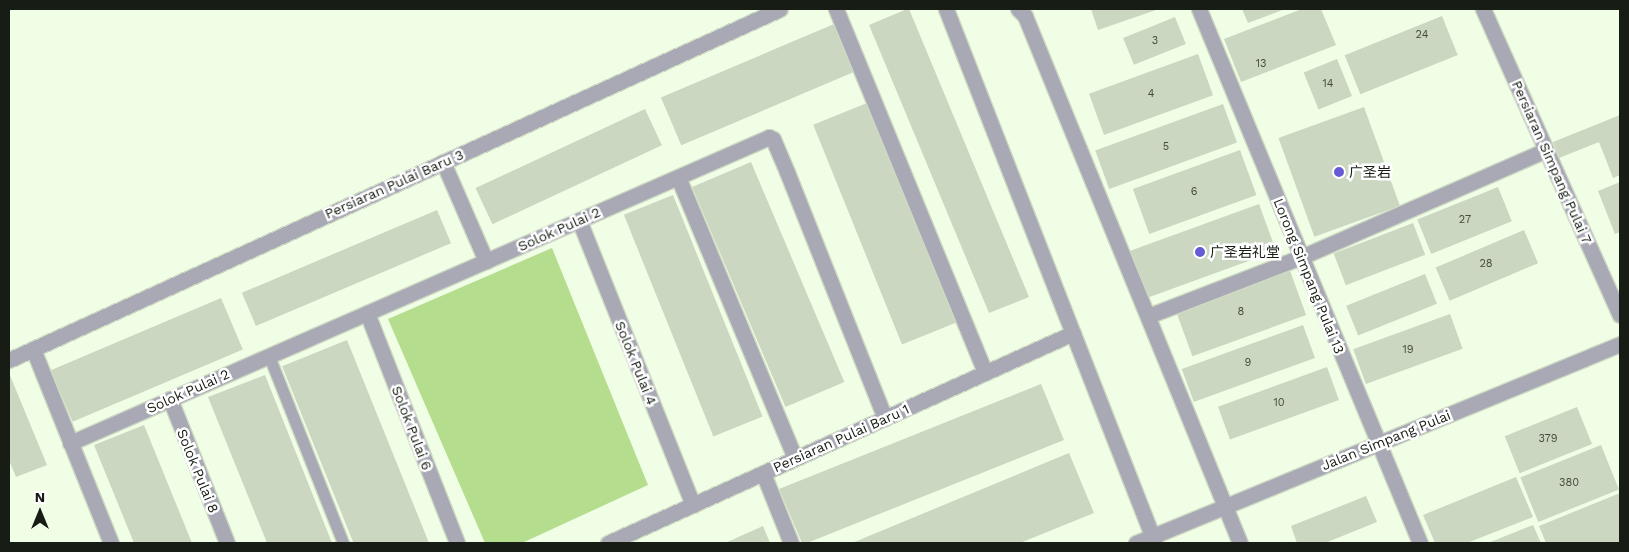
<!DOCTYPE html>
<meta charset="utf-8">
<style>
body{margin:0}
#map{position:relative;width:1629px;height:552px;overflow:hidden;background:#f1fee6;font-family:"Work Sans","Noto Sans SC",sans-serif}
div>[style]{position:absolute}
.green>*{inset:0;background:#b4dd8d}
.building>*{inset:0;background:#cbd7c0;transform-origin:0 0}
.roads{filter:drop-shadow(1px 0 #cedac4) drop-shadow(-1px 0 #cedac4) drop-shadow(0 1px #cedac4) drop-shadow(0 -1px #cedac4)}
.lane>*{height:11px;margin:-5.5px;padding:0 5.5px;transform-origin:5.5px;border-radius:5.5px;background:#a8a9b4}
.street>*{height:15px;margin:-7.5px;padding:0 7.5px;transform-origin:7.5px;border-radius:7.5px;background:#a8a9b4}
.dots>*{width:14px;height:14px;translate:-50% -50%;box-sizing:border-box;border:2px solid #fff;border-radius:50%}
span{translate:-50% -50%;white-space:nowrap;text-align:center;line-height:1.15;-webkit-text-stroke:5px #fff;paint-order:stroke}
.number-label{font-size:11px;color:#444b3f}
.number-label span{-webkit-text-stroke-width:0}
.street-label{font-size:14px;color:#171c14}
.poi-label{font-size:14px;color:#171c14}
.left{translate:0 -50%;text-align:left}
.frame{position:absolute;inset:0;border:10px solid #171c14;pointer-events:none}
.north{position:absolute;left:15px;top:487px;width:50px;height:50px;-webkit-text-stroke:4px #fff;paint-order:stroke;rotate:0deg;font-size:14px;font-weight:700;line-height:20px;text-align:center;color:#171c14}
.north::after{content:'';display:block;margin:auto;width:18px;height:22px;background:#171c14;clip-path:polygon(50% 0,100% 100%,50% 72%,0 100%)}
</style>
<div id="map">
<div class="green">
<i style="clip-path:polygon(552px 248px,648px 485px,522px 543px,485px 543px,388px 319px)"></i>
</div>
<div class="building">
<i style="clip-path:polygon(907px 9px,909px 9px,1029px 297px,989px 313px,869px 25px)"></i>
<i style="clip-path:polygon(1091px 9px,1159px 9px,1098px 30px)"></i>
<i style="clip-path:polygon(1242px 9px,1285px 9px,1248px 23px)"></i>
<i style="clip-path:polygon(1302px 9px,1321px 9px,1336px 45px,1241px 82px,1224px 39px)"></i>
<i style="left:1442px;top:16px;width:42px;height:105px;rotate:68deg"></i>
<i style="left:1175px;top:17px;width:29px;height:56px;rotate:68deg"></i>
<i style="left:834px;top:24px;width:52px;height:188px;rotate:67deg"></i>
<i style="left:1198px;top:54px;width:44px;height:116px;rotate:70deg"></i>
<i style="left:1337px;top:59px;width:40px;height:36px;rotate:68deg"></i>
<i style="left:867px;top:103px;width:237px;height:58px;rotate:68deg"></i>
<i style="left:1223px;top:104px;width:41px;height:136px;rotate:70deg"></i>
<i style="left:1364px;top:107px;width:105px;height:91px;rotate:70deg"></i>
<i style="left:645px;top:109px;width:40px;height:187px;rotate:65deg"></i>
<i style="clip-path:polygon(1620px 115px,1620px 175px,1613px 178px,1599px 142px,1559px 158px,1553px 142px)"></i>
<i style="left:1240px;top:150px;width:48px;height:114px;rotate:70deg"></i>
<i style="left:751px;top:162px;width:239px;height:64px;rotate:67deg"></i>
<i style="clip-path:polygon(1620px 182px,1620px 232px,1615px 234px,1598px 191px)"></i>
<i style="left:1498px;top:187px;width:37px;height:87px;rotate:68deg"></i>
<i style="left:673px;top:195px;width:239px;height:53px;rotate:68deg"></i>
<i style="left:1259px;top:204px;width:50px;height:142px;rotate:70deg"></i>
<i style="left:437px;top:210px;width:36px;height:212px;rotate:67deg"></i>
<i style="left:1413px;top:223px;width:34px;height:85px;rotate:69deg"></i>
<i style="left:1524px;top:230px;width:36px;height:96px;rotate:67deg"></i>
<i style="left:1289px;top:268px;width:50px;height:121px;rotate:70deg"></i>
<i style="left:1425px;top:274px;width:32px;height:85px;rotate:68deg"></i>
<i style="left:221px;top:298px;width:56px;height:185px;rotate:67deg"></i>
<i style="left:1450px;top:314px;width:37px;height:103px;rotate:70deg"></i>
<i style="left:1303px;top:325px;width:35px;height:129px;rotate:70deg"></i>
<i style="left:347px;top:340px;width:219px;height:70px;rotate:68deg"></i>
<i style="left:1327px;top:367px;width:35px;height:116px;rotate:70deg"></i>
<i style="clip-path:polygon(9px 373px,47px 465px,16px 477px,9px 460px)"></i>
<i style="clip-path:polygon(265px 375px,332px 543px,267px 543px,208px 397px)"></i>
<i style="clip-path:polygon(1041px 384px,1064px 440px,807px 543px,802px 543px,779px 489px)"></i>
<i style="left:1577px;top:407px;width:40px;height:78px;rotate:68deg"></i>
<i style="clip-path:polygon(144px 425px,192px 543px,134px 543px,94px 445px)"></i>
<i style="left:1601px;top:445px;width:48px;height:87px;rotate:68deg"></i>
<i style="clip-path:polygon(1069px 453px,1094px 513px,1020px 543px,852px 543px)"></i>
<i style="clip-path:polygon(1516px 477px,1533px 517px,1467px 543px,1435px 543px,1423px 515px)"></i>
<i style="clip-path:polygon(1620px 493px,1620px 543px,1546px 543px,1539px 526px)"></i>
<i style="clip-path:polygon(1366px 496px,1377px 522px,1325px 543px,1297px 543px,1291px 526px)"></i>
<i style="clip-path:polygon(1533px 525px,1541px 543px,1488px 543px)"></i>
<i style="clip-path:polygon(763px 526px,770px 543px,725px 543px)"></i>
</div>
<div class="roads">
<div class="lane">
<i style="left:269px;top:356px;width:201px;rotate:68.4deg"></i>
</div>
<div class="street">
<i style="left:836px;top:9px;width:392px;rotate:67.7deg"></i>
<i style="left:946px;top:9px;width:573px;rotate:68.63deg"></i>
<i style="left:1018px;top:9px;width:10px;rotate:45deg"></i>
<i style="left:1025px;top:16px;width:569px;rotate:67.81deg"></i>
<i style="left:1199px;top:9px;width:578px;rotate:67.52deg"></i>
<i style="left:1483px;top:9px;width:335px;rotate:65.9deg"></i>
<i style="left:443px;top:162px;width:108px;rotate:66.5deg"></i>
<i style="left:678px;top:177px;width:304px;rotate:67.4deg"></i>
<i style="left:579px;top:220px;width:307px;rotate:68.2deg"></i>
<i style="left:367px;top:313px;width:247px;rotate:68.6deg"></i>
<i style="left:1148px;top:316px;width:164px;rotate:-21.1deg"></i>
<i style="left:1301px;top:257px;width:267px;rotate:-23.6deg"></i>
<i style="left:33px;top:349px;width:209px;rotate:68.1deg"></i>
<i style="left:9px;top:360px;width:847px;rotate:-24.48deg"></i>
<i style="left:170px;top:399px;width:155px;rotate:68.4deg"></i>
<i style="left:70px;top:443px;width:763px;rotate:-23.64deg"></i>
<i style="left:769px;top:137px;width:4px;rotate:27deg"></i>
<i style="left:773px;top:139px;width:36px;rotate:67deg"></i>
<i style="left:787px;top:172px;width:265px;rotate:68.3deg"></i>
<i style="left:763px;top:473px;width:75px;rotate:68.2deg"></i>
<i style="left:608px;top:543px;width:510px;rotate:-24.3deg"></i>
<i style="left:1136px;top:543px;width:523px;rotate:-22.35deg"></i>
</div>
</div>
<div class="dots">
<i style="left:1339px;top:172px;background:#655bd4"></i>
<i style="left:1200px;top:252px;background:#655bd4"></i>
</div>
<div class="number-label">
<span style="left:1422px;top:35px">24</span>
<span style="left:1155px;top:41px">3</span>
<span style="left:1261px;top:64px">13</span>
<span style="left:1328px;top:84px">14</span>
<span style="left:1151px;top:94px">4</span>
<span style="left:1166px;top:147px">5</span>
<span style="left:1194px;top:192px">6</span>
<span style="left:1465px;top:220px">27</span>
<span style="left:1486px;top:264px">28</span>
<span style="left:1241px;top:312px">8</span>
<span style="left:1408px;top:350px">19</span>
<span style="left:1248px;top:363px">9</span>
<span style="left:1279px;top:403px">10</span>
<span style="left:1548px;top:439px">379</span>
<span style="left:1569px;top:483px">380</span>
</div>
<div class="street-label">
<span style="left:1552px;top:162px;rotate:66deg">Persiaran Simpang Pulai 7</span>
<span style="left:394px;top:184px;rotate:-24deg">Persiaran Pulai Baru 3</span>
<span style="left:559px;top:229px;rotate:-24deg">Solok Pulai 2</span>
<span style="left:1309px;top:276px;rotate:68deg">Lorong Simpang Pulai 13</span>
<span style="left:636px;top:363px;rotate:68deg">Solok Pulai 4</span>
<span style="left:188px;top:391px;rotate:-24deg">Solok Pulai 2</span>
<span style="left:412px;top:428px;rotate:69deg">Solok Pulai 6</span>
<span style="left:841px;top:438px;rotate:-24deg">Persiaran Pulai Baru 1</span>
<span style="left:1386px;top:440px;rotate:-22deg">Jalan Simpang Pulai</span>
<span style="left:198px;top:471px;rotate:68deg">Solok Pulai 8</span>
</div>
<div class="poi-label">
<span class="left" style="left:1349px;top:172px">广圣岩</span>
<span class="left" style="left:1210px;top:252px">广圣岩礼堂</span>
</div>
<div class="frame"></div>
<div class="north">N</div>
</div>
